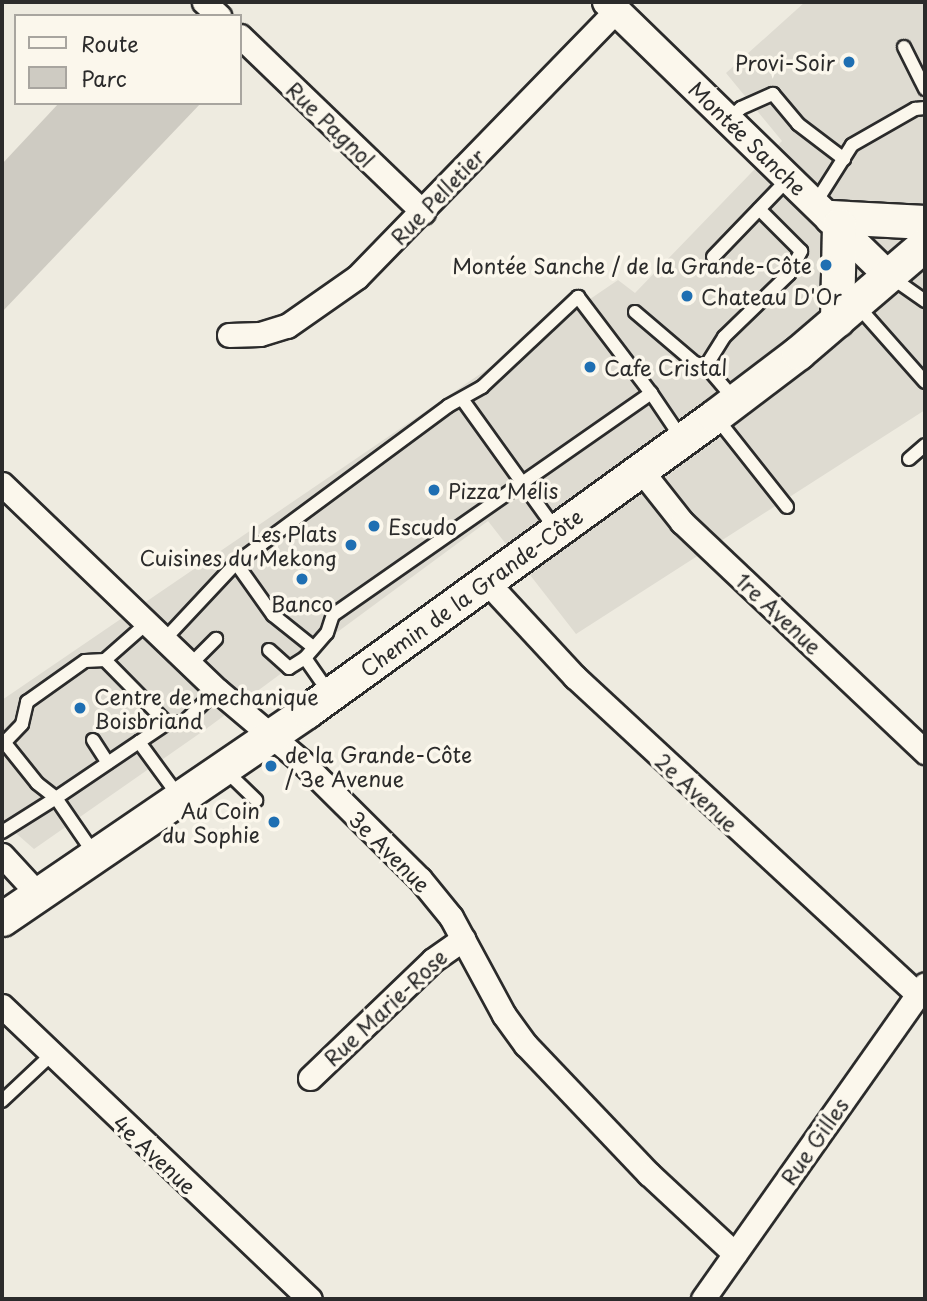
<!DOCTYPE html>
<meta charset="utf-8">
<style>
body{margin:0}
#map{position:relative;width:927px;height:1301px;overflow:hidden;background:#eeebe0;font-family:"Playpen Sans",sans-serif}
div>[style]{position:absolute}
.built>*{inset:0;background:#dedbd1}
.green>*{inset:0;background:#cecbc2}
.roads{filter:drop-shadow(2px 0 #2b2b2b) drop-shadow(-2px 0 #2b2b2b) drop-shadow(0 2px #2b2b2b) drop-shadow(0 -2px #2b2b2b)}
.service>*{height:12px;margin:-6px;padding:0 6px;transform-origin:6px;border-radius:6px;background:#fbf7ec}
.minor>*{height:23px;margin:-11.5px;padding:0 11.5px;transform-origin:11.5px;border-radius:11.5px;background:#fbf7ec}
.tertiary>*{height:28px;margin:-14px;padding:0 14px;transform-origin:14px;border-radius:14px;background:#fbf7ec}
.secondary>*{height:33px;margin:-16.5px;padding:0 16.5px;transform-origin:16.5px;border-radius:16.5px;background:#fbf7ec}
.dots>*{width:19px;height:19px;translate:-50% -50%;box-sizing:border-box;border:4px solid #fbf7ec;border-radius:50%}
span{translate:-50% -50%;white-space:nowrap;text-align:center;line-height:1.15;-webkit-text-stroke:7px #fbf7ec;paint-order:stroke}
.poi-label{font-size:21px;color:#2b2b2b}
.right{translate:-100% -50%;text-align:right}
.left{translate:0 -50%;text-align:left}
.street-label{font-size:21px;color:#2b2b2b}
.frame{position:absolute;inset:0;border:4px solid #2b2b2b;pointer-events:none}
.legend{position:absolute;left:14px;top:14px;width:228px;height:91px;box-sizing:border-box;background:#fbf7ec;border:2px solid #a8a59f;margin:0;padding:9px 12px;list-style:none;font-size:21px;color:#2b2b2b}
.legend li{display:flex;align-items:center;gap:14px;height:35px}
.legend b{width:35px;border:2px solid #a8a59f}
</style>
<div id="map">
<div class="built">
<i style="clip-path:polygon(805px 2px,925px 2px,925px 410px,576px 634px,488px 521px,206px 729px,34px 849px,2px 821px,2px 700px,618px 280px,635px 293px,782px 141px,726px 73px)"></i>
</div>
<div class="green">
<i style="clip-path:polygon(59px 103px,201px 103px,2px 312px,2px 164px)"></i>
</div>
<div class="roads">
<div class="service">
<i style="left:904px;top:47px;width:47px;rotate:63.4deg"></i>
<i style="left:728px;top:119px;width:17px;rotate:-40deg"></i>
<i style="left:741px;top:108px;width:35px;rotate:-24deg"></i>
<i style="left:773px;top:94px;width:39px;rotate:50deg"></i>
<i style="left:798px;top:124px;width:58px;rotate:37.3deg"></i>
<i style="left:816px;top:202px;width:67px;rotate:-57.7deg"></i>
<i style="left:852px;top:145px;width:73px;rotate:-29.7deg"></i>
<i style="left:915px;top:109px;width:10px;rotate:-6deg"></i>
<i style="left:713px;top:257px;width:111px;rotate:-46.1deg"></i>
<i style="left:891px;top:277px;width:42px;rotate:35.2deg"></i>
<i style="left:856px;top:304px;width:104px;rotate:48.5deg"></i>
<i style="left:635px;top:312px;width:79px;rotate:40.4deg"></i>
<i style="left:695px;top:363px;width:11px;rotate:15deg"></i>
<i style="left:462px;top:399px;width:161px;rotate:54.3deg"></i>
<i style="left:735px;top:400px;width:45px;rotate:-130.5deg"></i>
<i style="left:706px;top:366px;width:34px;rotate:-58deg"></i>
<i style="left:724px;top:337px;width:91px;rotate:-44.1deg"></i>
<i style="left:789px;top:274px;width:26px;rotate:-62deg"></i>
<i style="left:801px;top:251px;width:59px;rotate:-135deg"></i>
<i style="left:715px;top:416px;width:116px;rotate:51.6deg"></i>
<i style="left:909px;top:459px;width:21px;rotate:-41deg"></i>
<i style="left:236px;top:563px;width:264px;rotate:-36.5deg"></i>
<i style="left:448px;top:406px;width:39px;rotate:-29deg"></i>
<i style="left:482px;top:387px;width:132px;rotate:-43.2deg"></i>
<i style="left:578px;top:297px;width:121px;rotate:52.8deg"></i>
<i style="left:147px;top:623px;width:56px;rotate:138.6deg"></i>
<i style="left:105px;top:660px;width:88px;rotate:45.5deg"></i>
<i style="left:164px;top:640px;width:105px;rotate:-46.9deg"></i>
<i style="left:236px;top:563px;width:64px;rotate:54.6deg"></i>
<i style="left:273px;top:615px;width:51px;rotate:38.7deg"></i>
<i style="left:269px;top:650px;width:27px;rotate:42deg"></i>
<i style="left:289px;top:668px;width:19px;rotate:-32deg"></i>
<i style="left:305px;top:658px;width:44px;rotate:55.2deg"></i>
<i style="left:305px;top:658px;width:33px;rotate:-49deg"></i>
<i style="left:327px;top:633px;width:19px;rotate:-72deg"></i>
<i style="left:333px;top:615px;width:388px;rotate:-34.9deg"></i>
<i style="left:651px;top:393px;width:55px;rotate:56deg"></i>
<i style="left:190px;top:665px;width:37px;rotate:-45deg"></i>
<i style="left:93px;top:740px;width:27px;rotate:57deg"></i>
<i style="left:139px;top:742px;width:34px;rotate:-34deg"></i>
<i style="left:167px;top:723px;width:17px;rotate:-3deg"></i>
<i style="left:184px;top:722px;width:46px;rotate:-44.1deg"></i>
<i style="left:2px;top:745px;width:29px;rotate:-46deg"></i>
<i style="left:22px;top:724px;width:23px;rotate:-77deg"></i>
<i style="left:27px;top:702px;width:71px;rotate:-35.3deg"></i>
<i style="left:85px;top:661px;width:20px;rotate:-3deg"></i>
<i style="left:224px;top:769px;width:45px;rotate:44.1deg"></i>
<i style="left:2px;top:832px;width:64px;rotate:-32.2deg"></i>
<i style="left:56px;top:798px;width:24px;rotate:-142deg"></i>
<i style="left:37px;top:783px;width:51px;rotate:-128.7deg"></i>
<i style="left:95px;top:855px;width:69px;rotate:-124.4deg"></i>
<i style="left:56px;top:798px;width:100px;rotate:-34deg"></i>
<i style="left:139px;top:742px;width:69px;rotate:53.8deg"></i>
<i style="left:2px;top:1101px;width:66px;rotate:-43.2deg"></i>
</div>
<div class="minor">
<i style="left:204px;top:2px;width:21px;rotate:43deg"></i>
<i style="left:240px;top:36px;width:254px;rotate:43.9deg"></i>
<i style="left:229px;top:335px;width:31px;rotate:-2deg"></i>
<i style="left:260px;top:334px;width:28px;rotate:-17deg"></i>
<i style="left:287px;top:326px;width:85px;rotate:-35deg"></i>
<i style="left:357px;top:277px;width:371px;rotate:-45.8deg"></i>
<i style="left:640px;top:469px;width:68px;rotate:51.6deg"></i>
<i style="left:682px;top:522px;width:335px;rotate:43.4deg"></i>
<i style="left:2px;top:484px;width:298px;rotate:43.8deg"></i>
<i style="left:217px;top:690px;width:110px;rotate:40.2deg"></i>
<i style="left:301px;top:761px;width:168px;rotate:44.8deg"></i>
<i style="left:420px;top:879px;width:49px;rotate:50.8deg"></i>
<i style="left:451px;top:917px;width:111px;rotate:61.6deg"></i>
<i style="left:504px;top:1015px;width:37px;rotate:54deg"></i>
<i style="left:526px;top:1045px;width:178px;rotate:46.4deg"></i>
<i style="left:649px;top:1174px;width:117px;rotate:42.9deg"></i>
<i style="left:486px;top:581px;width:131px;rotate:47.2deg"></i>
<i style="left:575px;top:677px;width:466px;rotate:42.8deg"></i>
<i style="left:2px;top:855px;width:53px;rotate:47.3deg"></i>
<i style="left:2px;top:1006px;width:425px;rotate:43.6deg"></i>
<i style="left:310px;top:1078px;width:170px;rotate:-43.8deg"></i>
<i style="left:433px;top:960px;width:37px;rotate:-35deg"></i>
<i style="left:703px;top:1299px;width:385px;rotate:-54.8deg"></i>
</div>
<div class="tertiary">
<i style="left:607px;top:2px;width:392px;rotate:44.2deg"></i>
</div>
<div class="secondary">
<i style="left:831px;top:217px;width:94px;rotate:3deg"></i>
<i style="left:837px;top:320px;width:95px;rotate:-88.8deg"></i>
<i style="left:2px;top:919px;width:369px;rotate:-34.3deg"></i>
<i style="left:307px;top:711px;width:503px;rotate:-35.87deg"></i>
<i style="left:715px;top:416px;width:104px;rotate:-37.2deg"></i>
<i style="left:798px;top:353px;width:167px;rotate:-40.6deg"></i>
</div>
</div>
<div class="dots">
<i style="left:849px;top:62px;background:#1f6fb2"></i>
<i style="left:826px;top:265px;background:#1f6fb2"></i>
<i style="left:687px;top:296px;background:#1f6fb2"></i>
<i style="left:590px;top:367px;background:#1f6fb2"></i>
<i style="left:434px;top:490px;background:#1f6fb2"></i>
<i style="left:374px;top:526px;background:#1f6fb2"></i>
<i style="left:351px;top:545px;background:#1f6fb2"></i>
<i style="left:302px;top:579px;background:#1f6fb2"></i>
<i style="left:80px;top:708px;background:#1f6fb2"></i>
<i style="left:271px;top:766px;background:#1f6fb2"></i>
<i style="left:274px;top:822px;background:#1f6fb2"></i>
</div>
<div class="poi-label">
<span class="right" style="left:835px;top:62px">Provi-Soir</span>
<span class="right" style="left:812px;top:265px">Montée Sanche / de la Grande-Côte</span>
<span class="left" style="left:701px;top:296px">Chateau D'Or</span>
<span class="left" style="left:604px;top:367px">Cafe Cristal</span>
<span class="left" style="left:448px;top:490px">Pizza Melis</span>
<span class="left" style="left:388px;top:526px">Escudo</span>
<span class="right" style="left:337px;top:545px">Les Plats<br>Cuisines du Mekong</span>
<span style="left:302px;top:603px">Banco</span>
<span class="left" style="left:94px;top:708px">Centre de mechanique<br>Boisbriand</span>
<span class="left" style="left:285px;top:766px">de la Grande-Côte<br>/ 3e Avenue</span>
<span class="right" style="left:260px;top:822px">Au Coin<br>du Sophie</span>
</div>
<div class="street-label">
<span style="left:331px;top:124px;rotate:44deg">Rue Pagnol</span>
<span style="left:748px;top:138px;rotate:44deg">Montée Sanche</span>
<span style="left:437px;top:196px;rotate:-46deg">Rue Pelletier</span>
<span style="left:471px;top:592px;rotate:-36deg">Chemin de la Grande-Côte</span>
<span style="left:779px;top:613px;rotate:43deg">1re Avenue</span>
<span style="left:697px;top:792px;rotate:43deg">2e Avenue</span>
<span style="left:390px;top:851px;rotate:45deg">3e Avenue</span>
<span style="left:385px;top:1007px;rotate:-43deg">Rue Marie-Rose</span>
<span style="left:814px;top:1141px;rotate:-55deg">Rue Gilles</span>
<span style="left:155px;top:1154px;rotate:43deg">4e Avenue</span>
</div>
<div class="frame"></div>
<ul class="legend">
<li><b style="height:9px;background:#fbf7ec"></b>Route</li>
<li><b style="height:19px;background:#cecbc2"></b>Parc</li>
</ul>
</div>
